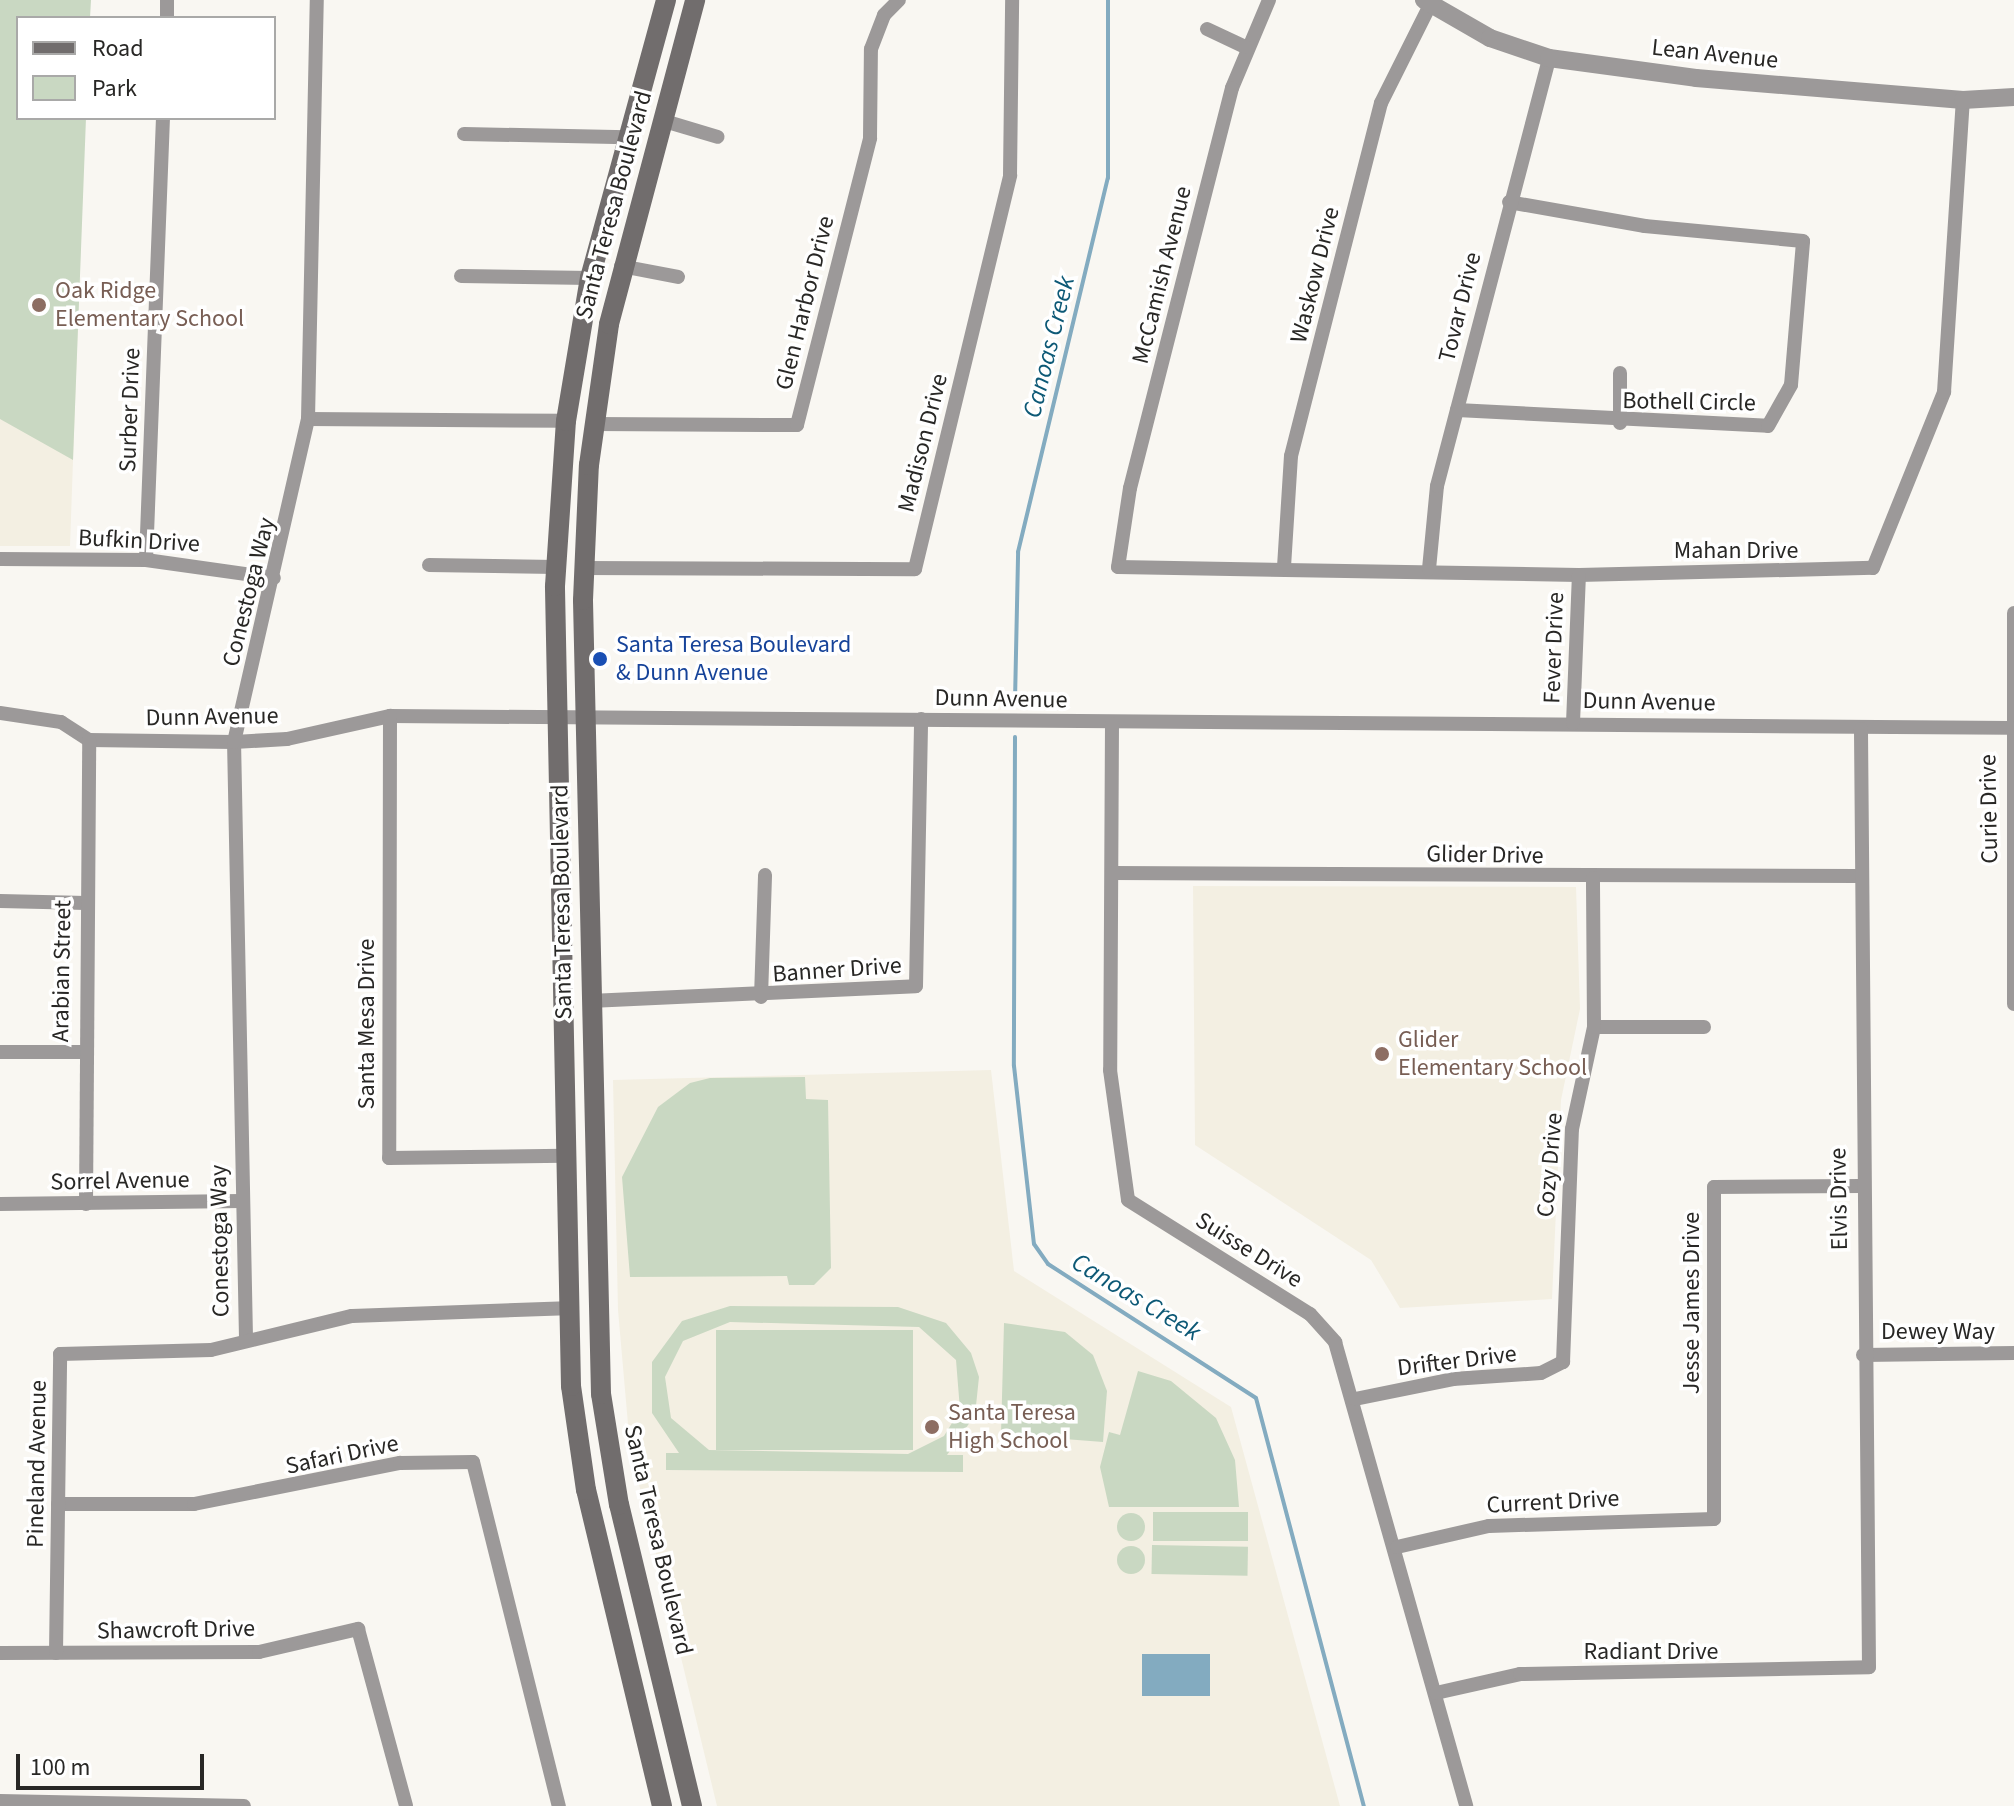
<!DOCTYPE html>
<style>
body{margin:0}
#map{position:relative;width:2014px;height:1806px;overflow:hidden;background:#f9f7f2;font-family:"Source Sans 3",sans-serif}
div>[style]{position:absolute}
.built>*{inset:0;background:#f3efe2}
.green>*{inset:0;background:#c9d8c2;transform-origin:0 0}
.round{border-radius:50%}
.water>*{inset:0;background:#83abc0;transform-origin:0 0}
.stream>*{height:4px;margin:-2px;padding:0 2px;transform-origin:2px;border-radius:2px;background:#83abc0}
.minor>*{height:14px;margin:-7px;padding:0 7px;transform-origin:7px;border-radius:7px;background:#9c9999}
.tertiary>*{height:18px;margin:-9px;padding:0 9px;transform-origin:9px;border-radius:9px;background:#9c9999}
.secondary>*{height:20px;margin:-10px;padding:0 10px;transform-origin:10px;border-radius:10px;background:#716d6d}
.dots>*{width:22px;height:22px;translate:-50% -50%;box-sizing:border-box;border:4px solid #fff;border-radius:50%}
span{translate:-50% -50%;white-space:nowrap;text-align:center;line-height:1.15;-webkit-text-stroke:7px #fff;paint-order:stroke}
.street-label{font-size:24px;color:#282725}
.education-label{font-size:24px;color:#785e54}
.left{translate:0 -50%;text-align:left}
.transit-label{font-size:24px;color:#164399}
.water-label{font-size:26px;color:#0d5976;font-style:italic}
.legend{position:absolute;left:16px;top:16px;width:260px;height:104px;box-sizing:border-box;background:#fff;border:2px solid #a9a9a8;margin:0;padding:10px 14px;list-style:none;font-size:24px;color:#282725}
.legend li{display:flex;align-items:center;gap:16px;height:40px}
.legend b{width:40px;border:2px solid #a9a9a8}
.scale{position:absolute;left:16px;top:1754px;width:188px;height:36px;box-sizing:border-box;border:4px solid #282725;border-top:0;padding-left:10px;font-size:24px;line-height:28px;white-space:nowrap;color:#282725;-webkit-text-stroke:6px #fff;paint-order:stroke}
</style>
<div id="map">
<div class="built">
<i style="clip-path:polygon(0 146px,84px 150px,70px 546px,0 546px)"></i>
<i style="clip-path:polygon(1193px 886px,1576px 887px,1580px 1009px,1561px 1100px,1552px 1299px,1400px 1308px,1371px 1260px,1195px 1145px)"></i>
<i style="clip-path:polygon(991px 1070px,1014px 1271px,1231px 1407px,1340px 1806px,717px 1806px,630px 1447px,618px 1310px,613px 1080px)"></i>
</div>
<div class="green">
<i style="clip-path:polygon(0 0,91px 0,90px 18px,18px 18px,18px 118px,86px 118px,73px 460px,0 419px)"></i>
<i style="clip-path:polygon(805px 1077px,806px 1099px,828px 1100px,831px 1268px,814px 1285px,789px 1285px,787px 1276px,630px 1277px,622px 1177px,658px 1107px,690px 1083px,710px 1078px)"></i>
<i style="clip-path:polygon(evenodd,730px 1306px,898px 1307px,946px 1323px,971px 1353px,979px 1377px,975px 1415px,947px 1455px,963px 1455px,963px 1472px,666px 1470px,666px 1453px,679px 1453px,652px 1413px,652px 1362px,682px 1321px,730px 1306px,730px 1322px,919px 1327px,956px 1360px,960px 1410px,944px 1436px,908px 1454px,709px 1450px,671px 1418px,665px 1377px,683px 1341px,730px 1322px)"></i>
<i style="clip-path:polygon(1004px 1323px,1065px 1332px,1093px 1355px,1107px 1391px,1103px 1442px,1001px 1434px)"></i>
<i style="left:716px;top:1330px;width:197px;height:120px"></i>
<i style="clip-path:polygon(1138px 1371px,1171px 1381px,1216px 1418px,1235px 1460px,1239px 1507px,1109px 1507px,1100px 1467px,1109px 1432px,1120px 1435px)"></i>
<i style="left:1153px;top:1512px;width:95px;height:29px"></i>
<i class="round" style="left:1117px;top:1513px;width:28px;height:28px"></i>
<i style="left:1152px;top:1545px;width:96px;height:29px;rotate:1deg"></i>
<i class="round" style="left:1117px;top:1546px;width:28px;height:28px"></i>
</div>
<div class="water">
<i style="left:1142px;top:1654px;width:68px;height:42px"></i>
</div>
<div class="stream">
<i style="left:1015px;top:701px;width:149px;rotate:-88.8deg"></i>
<i style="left:1018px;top:552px;width:385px;rotate:-76.5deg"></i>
<i style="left:1108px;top:178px;width:178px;rotate:-90deg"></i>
<i style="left:1015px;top:737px;width:329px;rotate:90.2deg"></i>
<i style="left:1014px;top:1066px;width:179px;rotate:83.6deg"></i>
<i style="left:1034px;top:1244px;width:24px;rotate:55deg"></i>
<i style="left:1048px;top:1264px;width:247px;rotate:32.8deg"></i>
<i style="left:1256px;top:1398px;width:422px;rotate:75.2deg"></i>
</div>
<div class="minor">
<i style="left:1269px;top:0;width:95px;rotate:112.8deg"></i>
<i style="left:1232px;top:88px;width:413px;rotate:104.3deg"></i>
<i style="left:1130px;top:488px;width:80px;rotate:98.6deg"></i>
<i style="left:1118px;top:567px;width:461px;rotate:1deg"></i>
<i style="left:1579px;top:575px;width:294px;rotate:-1.4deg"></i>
<i style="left:1873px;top:568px;width:190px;rotate:-68deg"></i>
<i style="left:1944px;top:392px;width:293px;rotate:-86.3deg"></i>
<i style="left:167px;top:18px;width:18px;rotate:-90deg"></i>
<i style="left:1207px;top:29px;width:42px;rotate:25.3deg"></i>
<i style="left:661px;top:120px;width:59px;rotate:16.6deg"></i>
<i style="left:464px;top:134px;width:163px;rotate:1.1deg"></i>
<i style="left:621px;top:266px;width:58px;rotate:10.9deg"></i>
<i style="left:461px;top:276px;width:129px;rotate:0.9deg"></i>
<i style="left:1620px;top:373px;width:50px;rotate:90deg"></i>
<i style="left:1457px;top:410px;width:311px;rotate:2.9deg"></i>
<i style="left:1768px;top:426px;width:47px;rotate:-60.7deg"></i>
<i style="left:1791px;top:385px;width:144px;rotate:-85.2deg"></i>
<i style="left:1803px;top:241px;width:159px;rotate:-174.6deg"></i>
<i style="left:1645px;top:226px;width:138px;rotate:-170deg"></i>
<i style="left:308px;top:419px;width:258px;rotate:0.4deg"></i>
<i style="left:594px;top:424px;width:203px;rotate:0.3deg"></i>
<i style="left:797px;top:425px;width:296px;rotate:-75.7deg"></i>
<i style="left:870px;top:138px;width:89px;rotate:-89.4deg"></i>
<i style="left:871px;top:49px;width:36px;rotate:-69deg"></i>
<i style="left:884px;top:15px;width:21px;rotate:-45deg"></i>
<i style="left:0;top:559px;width:146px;rotate:0.4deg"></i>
<i style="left:146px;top:560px;width:129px;rotate:8deg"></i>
<i style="left:146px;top:560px;width:442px;rotate:-87.8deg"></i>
<i style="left:429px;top:565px;width:126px;rotate:0.9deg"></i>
<i style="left:1284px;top:567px;width:111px;rotate:-86.4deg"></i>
<i style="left:1291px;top:456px;width:364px;rotate:-75.7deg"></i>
<i style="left:1381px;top:103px;width:110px;rotate:-63.4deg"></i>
<i style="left:584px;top:568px;width:331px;rotate:0.2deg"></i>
<i style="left:915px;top:569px;width:405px;rotate:-76.4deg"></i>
<i style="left:1010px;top:175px;width:175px;rotate:-89.3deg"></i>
<i style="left:1429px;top:569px;width:83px;rotate:-84.5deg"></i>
<i style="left:1437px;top:486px;width:442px;rotate:-75.3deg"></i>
<i style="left:2014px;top:613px;width:391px;rotate:90deg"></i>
<i style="left:0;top:713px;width:62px;rotate:8.4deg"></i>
<i style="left:61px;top:722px;width:33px;rotate:33deg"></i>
<i style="left:89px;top:740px;width:145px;rotate:0.8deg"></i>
<i style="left:234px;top:742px;width:53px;rotate:-3.2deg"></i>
<i style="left:287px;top:739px;width:106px;rotate:-12.6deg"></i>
<i style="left:390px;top:716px;width:1620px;rotate:0.42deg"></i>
<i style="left:390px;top:716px;width:442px;rotate:90.1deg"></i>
<i style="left:389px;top:1158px;width:175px;rotate:-0.7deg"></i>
<i style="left:1573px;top:723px;width:148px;rotate:-87.7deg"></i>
<i style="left:1112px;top:724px;width:346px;rotate:90.3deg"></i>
<i style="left:1110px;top:1070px;width:131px;rotate:82.1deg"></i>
<i style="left:1128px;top:1200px;width:215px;rotate:32.1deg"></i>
<i style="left:1310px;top:1314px;width:38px;rotate:48deg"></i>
<i style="left:1335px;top:1342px;width:482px;rotate:74.2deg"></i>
<i style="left:1112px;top:873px;width:745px;rotate:0.23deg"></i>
<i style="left:0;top:901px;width:86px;rotate:1.3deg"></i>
<i style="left:761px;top:997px;width:122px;rotate:-88.1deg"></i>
<i style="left:590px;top:1001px;width:326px;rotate:-2.6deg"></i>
<i style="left:916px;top:986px;width:267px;rotate:-88.9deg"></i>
<i style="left:1594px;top:1027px;width:110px"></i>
<i style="left:0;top:1052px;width:82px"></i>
<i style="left:0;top:1204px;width:241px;rotate:-0.7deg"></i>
<i style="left:86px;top:1204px;width:464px;rotate:-89.6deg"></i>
<i style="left:246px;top:1338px;width:596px;rotate:-91.15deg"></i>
<i style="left:234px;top:742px;width:331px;rotate:-77.1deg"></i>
<i style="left:308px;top:419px;width:419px;rotate:-88.8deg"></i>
<i style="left:1863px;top:1355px;width:151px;rotate:-0.8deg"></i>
<i style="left:1355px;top:1399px;width:100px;rotate:-11.5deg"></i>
<i style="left:1453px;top:1379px;width:88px;rotate:-3.9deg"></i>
<i style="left:1541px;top:1373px;width:25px;rotate:-27deg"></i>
<i style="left:1563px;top:1362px;width:233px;rotate:-87.8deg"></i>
<i style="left:1572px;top:1129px;width:104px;rotate:-77.8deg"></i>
<i style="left:1594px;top:1027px;width:149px;rotate:-90.4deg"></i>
<i style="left:58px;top:1504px;width:136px"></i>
<i style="left:194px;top:1504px;width:210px;rotate:-11.3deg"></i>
<i style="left:400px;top:1463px;width:73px;rotate:-0.8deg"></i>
<i style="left:473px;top:1462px;width:355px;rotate:76deg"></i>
<i style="left:1397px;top:1547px;width:94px;rotate:-12.9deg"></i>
<i style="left:1489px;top:1526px;width:225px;rotate:-1.8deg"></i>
<i style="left:1714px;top:1519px;width:332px;rotate:-90deg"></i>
<i style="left:1714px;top:1187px;width:147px;rotate:-0.4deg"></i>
<i style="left:0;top:1653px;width:259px;rotate:-0.2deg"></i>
<i style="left:259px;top:1652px;width:102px;rotate:-13.1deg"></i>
<i style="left:358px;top:1629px;width:183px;rotate:74.8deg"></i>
<i style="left:56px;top:1653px;width:299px;rotate:-89.2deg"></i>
<i style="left:60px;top:1354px;width:151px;rotate:-1.5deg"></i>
<i style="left:211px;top:1350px;width:145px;rotate:-13.6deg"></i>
<i style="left:352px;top:1316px;width:214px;rotate:-2.1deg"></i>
<i style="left:1436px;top:1693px;width:86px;rotate:-12.7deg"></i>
<i style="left:1520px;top:1674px;width:349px;rotate:-1.1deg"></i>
<i style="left:1869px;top:1667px;width:938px;rotate:-90.49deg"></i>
<i style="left:0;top:1801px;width:244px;rotate:1.2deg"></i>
</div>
<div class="tertiary">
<i style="left:1424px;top:0;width:76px;rotate:29.9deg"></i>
<i style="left:1490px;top:38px;width:62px;rotate:18.7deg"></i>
<i style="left:1549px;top:58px;width:148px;rotate:7.7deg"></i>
<i style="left:1696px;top:78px;width:268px;rotate:4.7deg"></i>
<i style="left:1963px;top:100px;width:51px;rotate:-3.4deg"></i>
</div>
<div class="secondary">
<i style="left:662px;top:1806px;width:325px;rotate:-103.5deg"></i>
<i style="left:586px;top:1490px;width:105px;rotate:-98.2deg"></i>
<i style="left:571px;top:1386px;width:800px;rotate:-91.15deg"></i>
<i style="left:555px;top:586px;width:165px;rotate:-86.2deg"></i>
<i style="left:566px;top:421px;width:145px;rotate:-80.5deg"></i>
<i style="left:590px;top:278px;width:288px;rotate:-74.7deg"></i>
<i style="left:692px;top:1806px;width:310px;rotate:-103.6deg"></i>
<i style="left:619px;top:1505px;width:112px;rotate:-99.2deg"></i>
<i style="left:601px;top:1394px;width:794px;rotate:-91.3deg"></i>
<i style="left:583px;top:600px;width:135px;rotate:-87.5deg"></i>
<i style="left:589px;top:465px;width:142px;rotate:-81.9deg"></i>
<i style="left:609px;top:324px;width:335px;rotate:-75.1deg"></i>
</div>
<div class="dots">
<i style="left:39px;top:305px;background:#8d6e63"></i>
<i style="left:600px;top:659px;background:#1a4fb4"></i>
<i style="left:1382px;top:1054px;background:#8d6e63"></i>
<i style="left:932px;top:1427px;background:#8d6e63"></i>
</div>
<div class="street-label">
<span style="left:1715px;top:54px;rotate:6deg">Lean Avenue</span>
<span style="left:614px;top:205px;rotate:-75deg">Santa Teresa Boulevard</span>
<span style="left:1162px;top:275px;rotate:-76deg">McCamish Avenue</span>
<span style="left:1315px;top:275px;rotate:-76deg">Waskow Drive</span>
<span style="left:805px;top:303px;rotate:-76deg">Glen Harbor Drive</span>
<span style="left:1460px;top:307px;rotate:-76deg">Tovar Drive</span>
<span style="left:1689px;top:402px;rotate:1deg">Bothell Circle</span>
<span style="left:130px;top:410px;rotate:-88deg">Surber Drive</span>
<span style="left:923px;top:443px;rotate:-76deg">Madison Drive</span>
<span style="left:139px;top:541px;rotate:3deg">Bufkin Drive</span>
<span style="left:1736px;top:551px">Mahan Drive</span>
<span style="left:249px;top:592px;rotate:-76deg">Conestoga Way</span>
<span style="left:1554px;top:648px;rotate:-88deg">Fever Drive</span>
<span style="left:1001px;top:699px;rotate:1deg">Dunn Avenue</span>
<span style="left:1649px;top:702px;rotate:1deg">Dunn Avenue</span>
<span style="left:212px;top:717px;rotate:-1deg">Dunn Avenue</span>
<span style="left:1989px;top:809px;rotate:-91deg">Curie Drive</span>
<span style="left:1485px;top:855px;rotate:1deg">Glider Drive</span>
<span style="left:562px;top:902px;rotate:-91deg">Santa Teresa Boulevard</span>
<span style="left:837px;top:970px;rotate:-4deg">Banner Drive</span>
<span style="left:62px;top:971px;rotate:-89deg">Arabian Street</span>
<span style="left:367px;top:1024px;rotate:-90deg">Santa Mesa Drive</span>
<span style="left:1550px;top:1165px;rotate:-85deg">Cozy Drive</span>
<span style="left:120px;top:1181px;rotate:-1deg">Sorrel Avenue</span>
<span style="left:1839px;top:1199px;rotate:-91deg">Elvis Drive</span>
<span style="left:220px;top:1241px;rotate:-91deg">Conestoga Way</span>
<span style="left:1249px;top:1250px;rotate:32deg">Suisse Drive</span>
<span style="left:1692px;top:1303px;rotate:-90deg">Jesse James Drive</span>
<span style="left:1938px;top:1332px">Dewey Way</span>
<span style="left:1457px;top:1361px;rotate:-7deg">Drifter Drive</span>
<span style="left:342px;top:1455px;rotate:-12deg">Safari Drive</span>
<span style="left:37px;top:1464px;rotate:-89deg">Pineland Avenue</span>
<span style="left:1553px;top:1502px;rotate:-3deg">Current Drive</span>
<span style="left:658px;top:1540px;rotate:77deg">Santa Teresa Boulevard</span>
<span style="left:176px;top:1630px;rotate:-1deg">Shawcroft Drive</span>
<span style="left:1651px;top:1652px">Radiant Drive</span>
</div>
<div class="education-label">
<span class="left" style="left:55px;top:305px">Oak Ridge<br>Elementary School</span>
<span class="left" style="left:1398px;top:1054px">Glider<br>Elementary School</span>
<span class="left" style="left:948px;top:1427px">Santa Teresa<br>High School</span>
</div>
<div class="transit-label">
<span class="left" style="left:616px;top:659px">Santa Teresa Boulevard<br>&amp; Dunn Avenue</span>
</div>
<div class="water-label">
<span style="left:1049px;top:347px;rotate:-76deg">Canoas Creek</span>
<span style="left:1136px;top:1297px;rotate:31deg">Canoas Creek</span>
</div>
<ul class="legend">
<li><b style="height:10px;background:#716d6d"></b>Road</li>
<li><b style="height:22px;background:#c9d8c2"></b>Park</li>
</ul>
<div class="scale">100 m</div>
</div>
